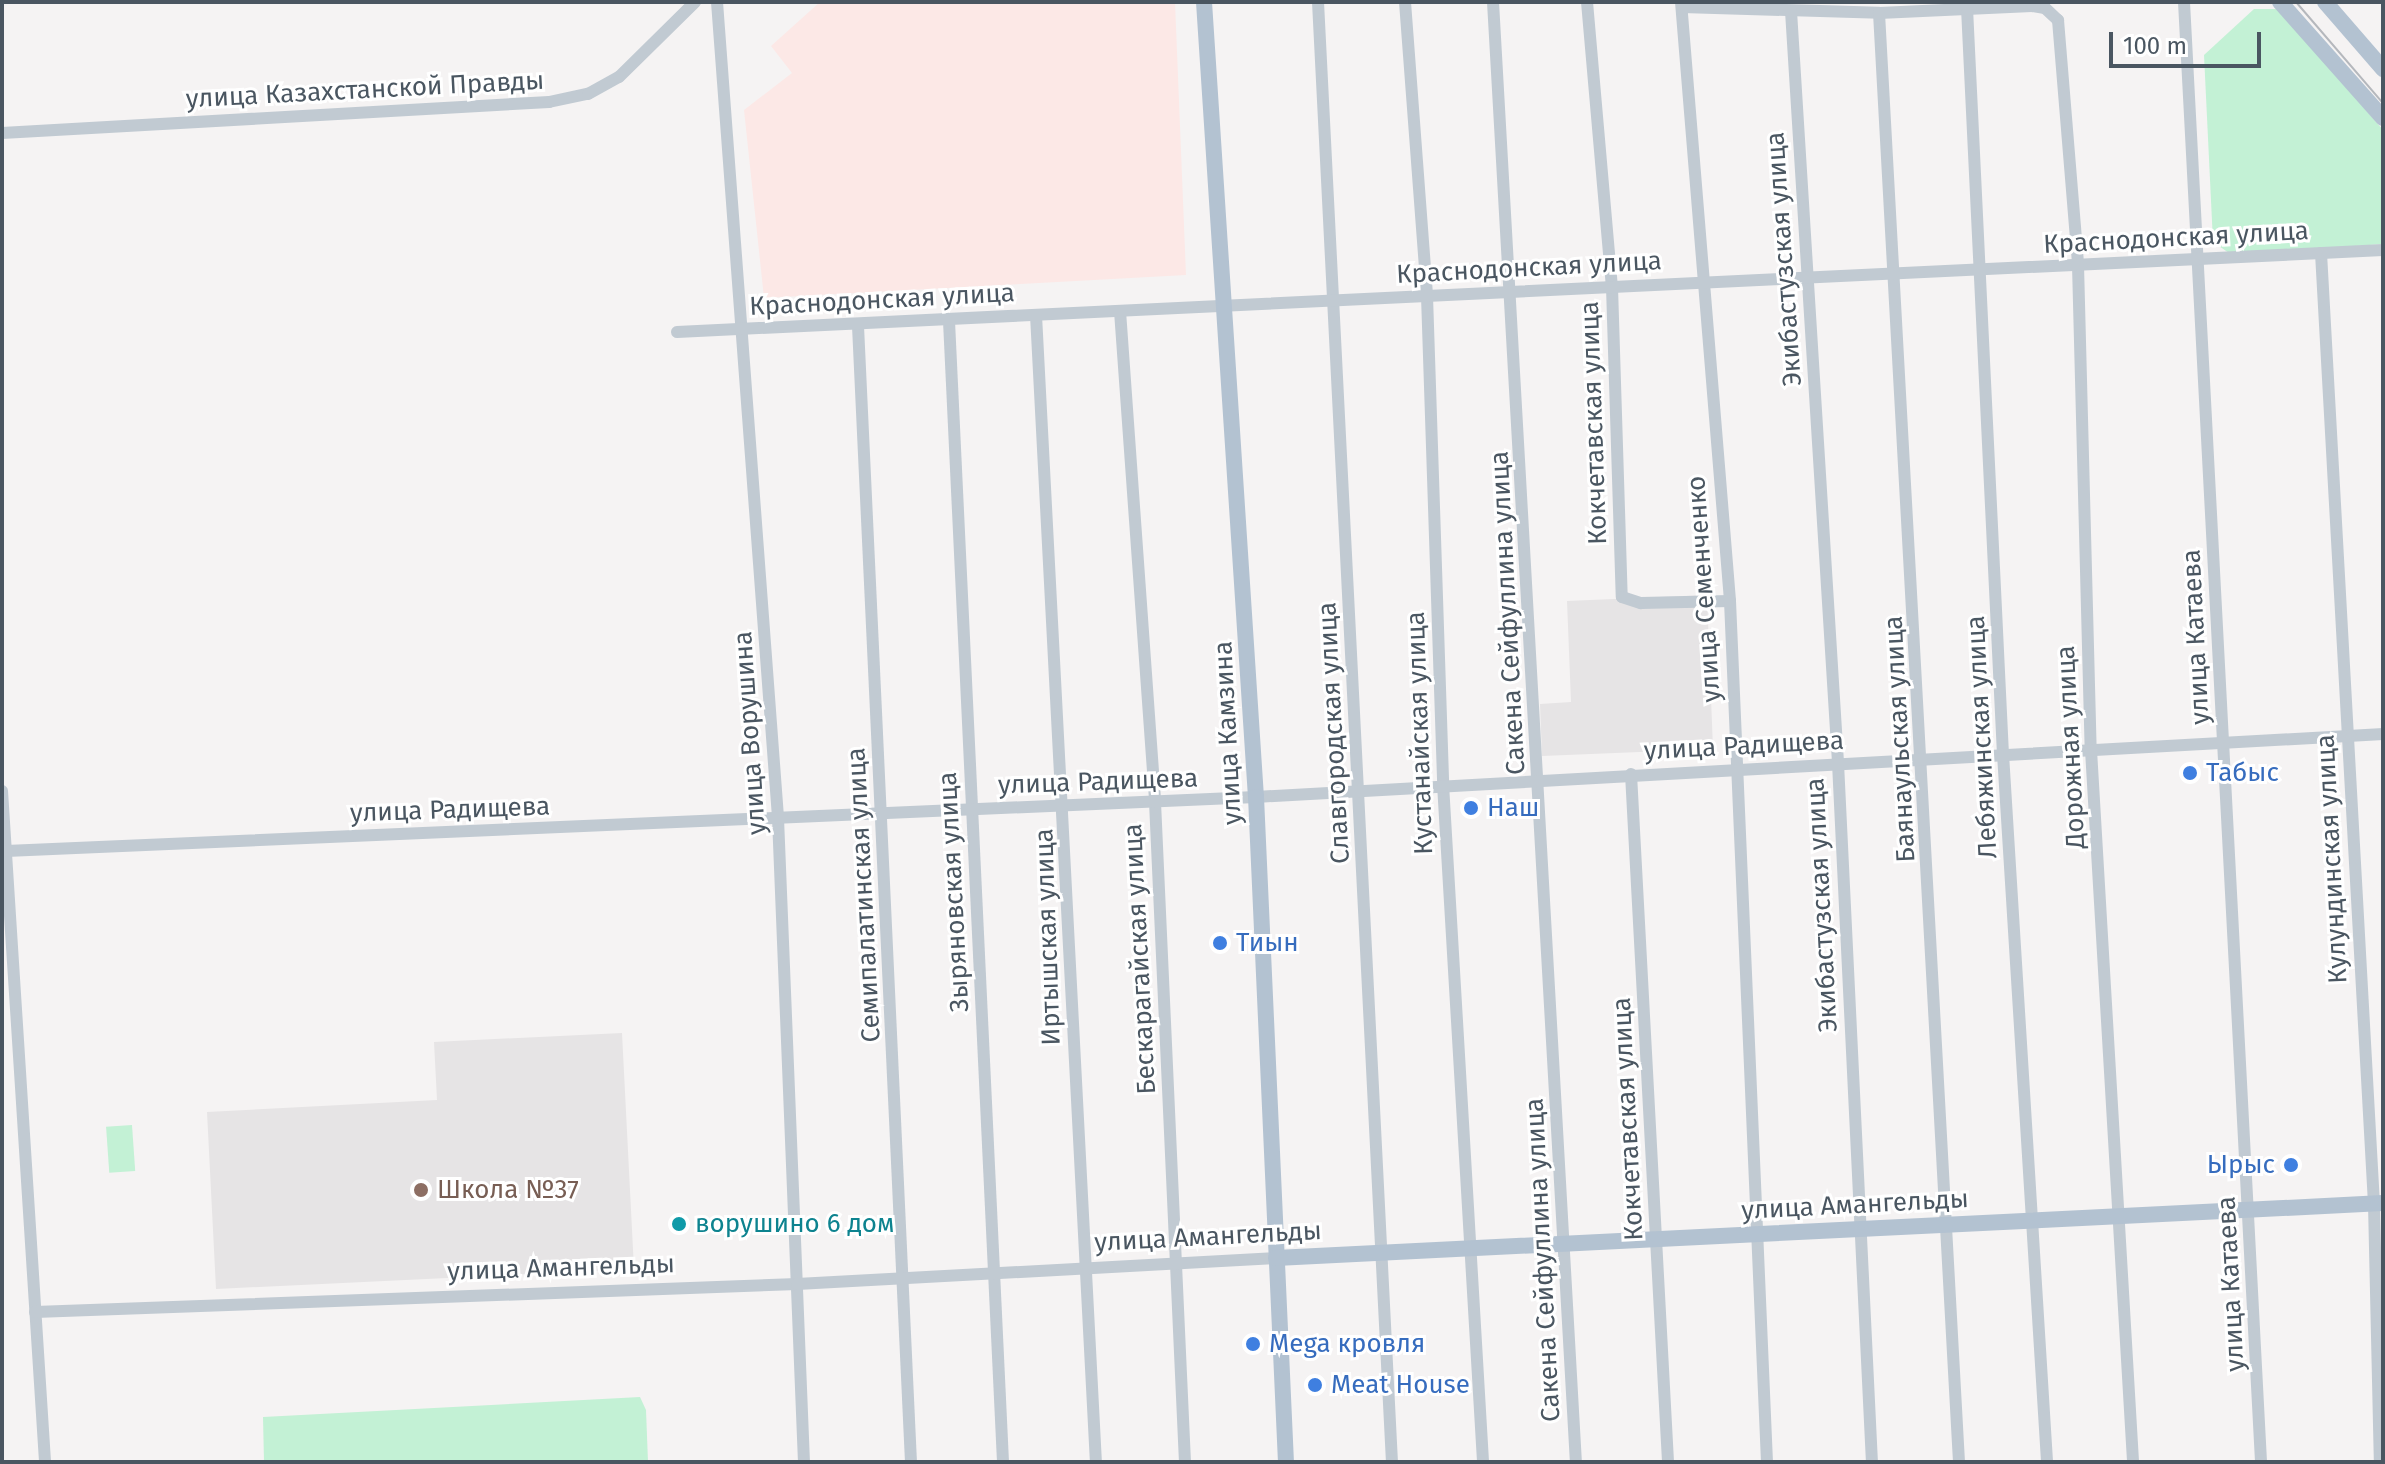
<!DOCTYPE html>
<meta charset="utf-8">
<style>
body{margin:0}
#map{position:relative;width:2385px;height:1464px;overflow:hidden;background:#f5f3f3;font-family:"Fira Sans",sans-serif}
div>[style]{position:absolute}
.education>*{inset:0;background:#e6e4e5}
.medical>*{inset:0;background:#fce8e6}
.green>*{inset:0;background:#c3f1d5;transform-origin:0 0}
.minor>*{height:12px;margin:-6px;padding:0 6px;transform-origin:6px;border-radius:6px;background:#c1cad2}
.major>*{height:16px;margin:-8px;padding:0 8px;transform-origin:8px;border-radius:8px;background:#b3c2d1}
.tram>*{height:2px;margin:-1px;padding:0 1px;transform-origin:1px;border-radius:1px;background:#b5b8bd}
.dots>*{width:22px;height:22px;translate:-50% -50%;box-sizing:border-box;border:4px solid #fff;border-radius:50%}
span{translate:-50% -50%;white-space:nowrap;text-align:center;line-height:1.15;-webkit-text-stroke:6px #fff;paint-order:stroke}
.street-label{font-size:26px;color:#4a5661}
.shop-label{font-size:26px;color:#366cbe}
.left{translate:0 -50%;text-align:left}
.right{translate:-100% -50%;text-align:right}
.education-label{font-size:26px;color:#785e54}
.culture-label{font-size:26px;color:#0d838f}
.frame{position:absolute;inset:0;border:4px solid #4a5661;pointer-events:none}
.scale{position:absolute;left:2109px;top:32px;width:152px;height:36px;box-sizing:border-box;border:4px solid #4a5661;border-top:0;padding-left:10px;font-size:24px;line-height:28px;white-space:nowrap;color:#4a5661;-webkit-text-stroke:6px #fff;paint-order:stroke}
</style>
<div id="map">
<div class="education">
<i style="clip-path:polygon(1707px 595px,1713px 749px,1542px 756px,1540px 704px,1571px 702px,1567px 601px)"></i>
<i style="clip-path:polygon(622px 1033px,634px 1269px,216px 1289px,207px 1112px,437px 1100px,434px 1042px)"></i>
</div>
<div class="medical">
<i style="clip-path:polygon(820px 2px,1175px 2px,1186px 275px,764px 298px,744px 110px,792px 73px,771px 46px)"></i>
</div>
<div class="green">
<i style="clip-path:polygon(2254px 9px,2279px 9px,2383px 130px,2383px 244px,2232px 255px,2213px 242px,2204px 55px)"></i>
<i style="left:132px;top:1125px;width:46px;height:26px;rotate:86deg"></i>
<i style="clip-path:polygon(640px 1397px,646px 1410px,648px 1462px,264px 1462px,263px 1417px)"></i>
</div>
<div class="minor">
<i style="left:717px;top:2px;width:818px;rotate:85.72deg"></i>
<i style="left:778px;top:818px;width:645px;rotate:87.69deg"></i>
<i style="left:1318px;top:2px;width:1462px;rotate:87.1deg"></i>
<i style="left:1405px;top:2px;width:295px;rotate:85.7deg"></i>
<i style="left:1427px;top:296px;width:488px;rotate:88.1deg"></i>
<i style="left:1443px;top:784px;width:679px;rotate:86.62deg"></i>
<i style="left:1493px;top:2px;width:1462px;rotate:86.75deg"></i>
<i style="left:1587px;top:2px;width:286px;rotate:85deg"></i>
<i style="left:1612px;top:287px;width:310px;rotate:88.2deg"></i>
<i style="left:1622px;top:597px;width:20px;rotate:18deg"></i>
<i style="left:1641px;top:603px;width:89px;rotate:-1.3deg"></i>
<i style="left:1681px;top:2px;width:601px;rotate:85.32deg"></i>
<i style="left:1730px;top:601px;width:862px;rotate:87.54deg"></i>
<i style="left:2184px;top:2px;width:1462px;rotate:86.98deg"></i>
<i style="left:1682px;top:7px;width:197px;rotate:1.7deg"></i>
<i style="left:1879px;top:13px;width:153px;rotate:-2.6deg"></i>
<i style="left:2032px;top:6px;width:13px;rotate:9deg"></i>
<i style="left:2045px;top:8px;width:18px;rotate:43deg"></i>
<i style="left:2058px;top:20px;width:246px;rotate:85.3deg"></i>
<i style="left:2078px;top:265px;width:485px;rotate:88.5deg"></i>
<i style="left:2091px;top:750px;width:713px;rotate:86.62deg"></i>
<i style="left:1967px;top:8px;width:747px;rotate:87.24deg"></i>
<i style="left:2003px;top:754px;width:709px;rotate:86.44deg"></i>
<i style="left:1791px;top:11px;width:753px;rotate:86.42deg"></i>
<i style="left:1838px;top:763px;width:700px;rotate:87.22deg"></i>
<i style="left:1879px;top:13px;width:1451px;rotate:86.84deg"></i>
<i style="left:2px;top:133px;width:548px;rotate:-3.24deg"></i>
<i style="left:549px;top:102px;width:40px;rotate:-12deg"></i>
<i style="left:588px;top:94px;width:35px;rotate:-29deg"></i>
<i style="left:619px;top:77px;width:107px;rotate:-44.6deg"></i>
<i style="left:2321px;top:253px;width:952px;rotate:86.81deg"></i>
<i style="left:2374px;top:1204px;width:258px;rotate:88.7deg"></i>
<i style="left:1120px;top:311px;width:492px;rotate:85.9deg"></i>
<i style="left:1155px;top:802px;width:661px;rotate:87.4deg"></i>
<i style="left:1036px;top:315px;width:1149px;rotate:87.01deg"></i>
<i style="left:949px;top:321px;width:1142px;rotate:87.29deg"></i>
<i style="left:858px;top:326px;width:1137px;rotate:87.33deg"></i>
<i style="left:677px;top:332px;width:1708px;rotate:-2.75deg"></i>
<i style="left:1631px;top:774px;width:689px;rotate:86.92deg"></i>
<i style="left:2px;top:791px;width:672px;rotate:86.33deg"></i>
<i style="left:6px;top:851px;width:1251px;rotate:-2.47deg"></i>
<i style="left:1256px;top:797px;width:1129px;rotate:-3.2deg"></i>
<i style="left:35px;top:1312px;width:763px;rotate:-2.1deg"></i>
<i style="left:797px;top:1284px;width:480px;rotate:-3.1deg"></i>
</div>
<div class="major">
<i style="left:1204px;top:2px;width:797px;rotate:86.26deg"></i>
<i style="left:1256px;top:797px;width:666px;rotate:87.42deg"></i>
<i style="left:2280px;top:2px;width:155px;rotate:48.4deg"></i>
<i style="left:2325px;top:2px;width:89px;rotate:49.1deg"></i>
<i style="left:1276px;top:1258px;width:1108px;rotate:-2.84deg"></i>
</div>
<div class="tram">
<i style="left:2296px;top:2px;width:133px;rotate:49.3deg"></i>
</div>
<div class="dots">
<i style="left:2190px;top:773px;background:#3f7fe0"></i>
<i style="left:1471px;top:808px;background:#3f7fe0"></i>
<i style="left:1220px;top:943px;background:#3f7fe0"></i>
<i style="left:2291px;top:1165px;background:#3f7fe0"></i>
<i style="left:421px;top:1190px;background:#8d6e63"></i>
<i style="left:679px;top:1224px;background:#0f9aa8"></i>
<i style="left:1253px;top:1344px;background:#3f7fe0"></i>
<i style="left:1315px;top:1385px;background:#3f7fe0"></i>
</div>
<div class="street-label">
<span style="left:365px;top:90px;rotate:-3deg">улица Казахстанской Правды</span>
<span style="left:2176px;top:238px;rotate:-3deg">Краснодонская улица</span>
<span style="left:1784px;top:259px;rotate:-94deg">Экибастузская улица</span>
<span style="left:1529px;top:268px;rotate:-3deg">Краснодонская улица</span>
<span style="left:882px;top:300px;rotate:-3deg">Краснодонская улица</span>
<span style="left:1594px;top:423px;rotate:-92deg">Кокчетавская улица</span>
<span style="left:1704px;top:589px;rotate:-94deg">улица Семенченко</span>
<span style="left:1508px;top:613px;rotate:-93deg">Сакена Сейфуллина улица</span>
<span style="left:2196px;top:637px;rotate:-93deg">улица Катаева</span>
<span style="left:750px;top:733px;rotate:-94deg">улица Ворушина</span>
<span style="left:1228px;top:733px;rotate:-93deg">улица Камзина</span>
<span style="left:1334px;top:733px;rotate:-93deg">Славгородская улица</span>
<span style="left:1420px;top:733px;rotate:-92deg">Кустанайская улица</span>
<span style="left:1982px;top:737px;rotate:-93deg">Лебяжинская улица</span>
<span style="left:1900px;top:739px;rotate:-93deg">Баянаульская улица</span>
<span style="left:1744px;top:746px;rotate:-3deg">улица Радищева</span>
<span style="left:2071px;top:747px;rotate:-93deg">Дорожная улица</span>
<span style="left:1098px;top:782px;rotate:-2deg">улица Радищева</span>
<span style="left:450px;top:810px;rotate:-2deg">улица Радищева</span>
<span style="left:2332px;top:859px;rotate:-93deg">Кулундинская улица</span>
<span style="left:954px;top:892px;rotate:-93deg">Зыряновская улица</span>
<span style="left:864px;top:895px;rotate:-93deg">Семипалатинская улица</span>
<span style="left:1822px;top:905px;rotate:-93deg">Экибастузская улица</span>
<span style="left:1048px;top:937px;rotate:-92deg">Иртышская улица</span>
<span style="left:1140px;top:959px;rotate:-93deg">Бескарагайская улица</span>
<span style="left:1628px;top:1119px;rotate:-93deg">Кокчетавская улица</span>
<span style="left:1855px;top:1205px;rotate:-3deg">улица Амангельды</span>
<span style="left:1208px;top:1237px;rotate:-3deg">улица Амангельды</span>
<span style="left:1543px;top:1260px;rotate:-93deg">Сакена Сейфуллина улица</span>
<span style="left:561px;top:1268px;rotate:-2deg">улица Амангельды</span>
<span style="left:2231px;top:1284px;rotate:-93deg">улица Катаева</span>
</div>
<div class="shop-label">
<span class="left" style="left:2206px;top:773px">Табыс</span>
<span class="left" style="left:1487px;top:808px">Наш</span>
<span class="left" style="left:1236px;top:943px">Тиын</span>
<span class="right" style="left:2275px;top:1165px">Ырыс</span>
<span class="left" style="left:1269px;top:1344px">Mega кровля</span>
<span class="left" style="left:1331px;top:1385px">Meat House</span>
</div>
<div class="education-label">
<span class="left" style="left:437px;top:1190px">Школа №37</span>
</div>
<div class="culture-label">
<span class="left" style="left:695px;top:1224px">ворушино 6 дом</span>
</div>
<div class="frame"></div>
<div class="scale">100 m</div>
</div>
